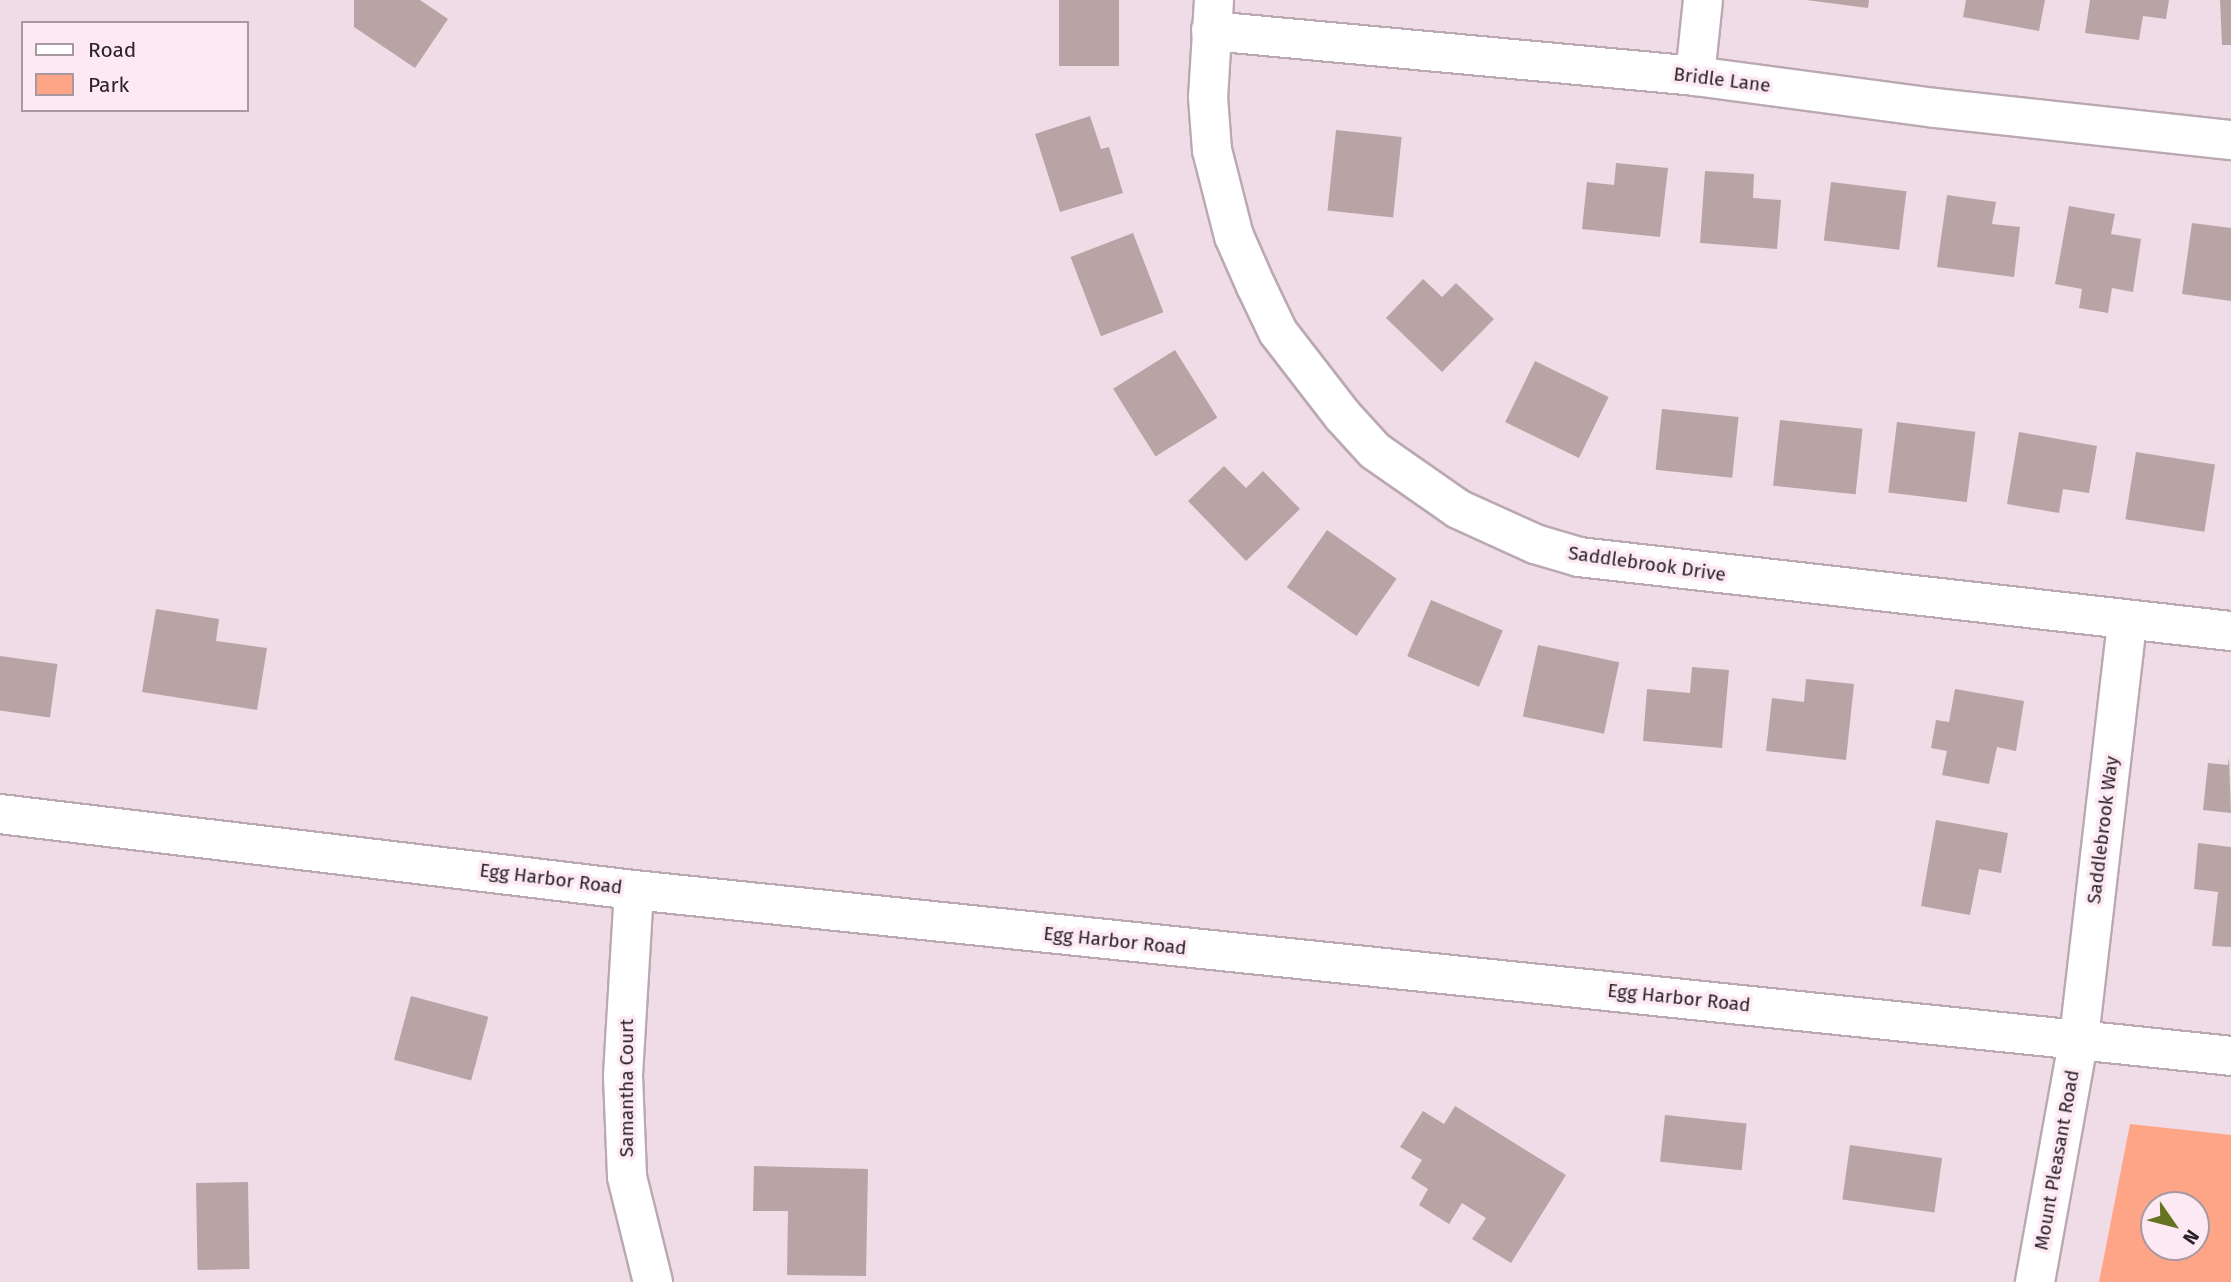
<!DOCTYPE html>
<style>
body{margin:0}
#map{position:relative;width:2231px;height:1282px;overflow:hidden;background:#efdce6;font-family:"Fira Sans",sans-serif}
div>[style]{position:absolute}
.green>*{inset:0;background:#ffa587}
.building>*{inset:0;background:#b8a4a5;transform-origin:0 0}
.roads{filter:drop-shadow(2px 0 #bba9b2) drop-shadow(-2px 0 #bba9b2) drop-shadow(0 2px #bba9b2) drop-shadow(0 -2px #bba9b2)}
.minor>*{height:38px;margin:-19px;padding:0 19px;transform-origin:19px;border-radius:19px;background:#fff}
.tertiary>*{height:38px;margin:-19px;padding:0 19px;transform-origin:19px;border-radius:19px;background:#fff}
.secondary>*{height:38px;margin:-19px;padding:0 19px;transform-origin:19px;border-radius:19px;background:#fff}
span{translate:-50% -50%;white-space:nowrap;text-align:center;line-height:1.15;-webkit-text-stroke:7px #fde9f3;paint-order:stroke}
.street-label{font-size:19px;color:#292226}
.legend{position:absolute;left:21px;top:21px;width:228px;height:91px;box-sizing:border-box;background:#fde9f3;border:2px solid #a899a1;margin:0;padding:9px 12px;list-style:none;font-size:21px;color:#292226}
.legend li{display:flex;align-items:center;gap:14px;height:35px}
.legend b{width:35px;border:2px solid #a899a1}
.north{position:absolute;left:2140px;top:1191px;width:70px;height:70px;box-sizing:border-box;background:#fde9f3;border:2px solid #a899a1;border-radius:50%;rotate:125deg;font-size:19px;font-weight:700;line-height:28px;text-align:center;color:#292226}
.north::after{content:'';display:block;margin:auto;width:24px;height:32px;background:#667421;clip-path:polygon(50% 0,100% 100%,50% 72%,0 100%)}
</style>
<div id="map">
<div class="green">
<i style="clip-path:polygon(evenodd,2130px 1124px,2231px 1135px,2231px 1282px,2099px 1282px,2130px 1124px,2154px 1205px,2196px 1205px,2196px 1247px,2154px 1247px,2154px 1205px)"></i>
</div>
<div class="building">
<i style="clip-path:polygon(354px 0,420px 0,448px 19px,415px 68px,354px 27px)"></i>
<i style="left:1059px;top:0;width:60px;height:66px"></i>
<i style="clip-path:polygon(1806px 0,1869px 0,1868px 8px)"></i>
<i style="clip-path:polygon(1966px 0,2045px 0,2039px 31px,1963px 17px)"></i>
<i style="clip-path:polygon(2090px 0,2169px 0,2166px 19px,2143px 16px,2139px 40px,2085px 33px)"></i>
<i style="clip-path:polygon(2220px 0,2231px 0,2231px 45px,2222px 45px)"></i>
<i style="clip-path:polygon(1090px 116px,1101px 149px,1109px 147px,1123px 193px,1060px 212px,1035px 134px)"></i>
<i style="left:1336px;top:130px;width:66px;height:81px;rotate:6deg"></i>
<i style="clip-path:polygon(1616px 163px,1668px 168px,1660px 237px,1582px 229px,1587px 182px,1614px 185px)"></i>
<i style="clip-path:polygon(1705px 171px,1754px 174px,1753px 198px,1781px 200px,1777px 249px,1700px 243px)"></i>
<i style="left:1831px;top:182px;width:76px;height:59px;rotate:7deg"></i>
<i style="clip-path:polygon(1947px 195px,1996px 202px,1992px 224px,2020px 227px,2014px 277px,1937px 267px)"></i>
<i style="clip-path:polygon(2069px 206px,2115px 214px,2111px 234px,2141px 239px,2133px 292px,2112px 288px,2108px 313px,2079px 308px,2082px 289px,2055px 284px)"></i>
<i style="clip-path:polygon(2192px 223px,2231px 228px,2231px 301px,2182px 294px)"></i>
<i style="left:1133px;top:233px;width:85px;height:67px;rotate:69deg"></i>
<i style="clip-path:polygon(1423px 279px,1442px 297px,1456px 283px,1494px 319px,1442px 372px,1386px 318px)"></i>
<i style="left:1175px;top:350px;width:80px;height:73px;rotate:58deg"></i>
<i style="left:1535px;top:361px;width:82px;height:68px;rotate:26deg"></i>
<i style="left:1662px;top:409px;width:77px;height:61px;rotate:6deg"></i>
<i style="left:1780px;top:420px;width:83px;height:66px;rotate:6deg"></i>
<i style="left:1897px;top:422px;width:79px;height:71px;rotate:7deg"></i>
<i style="clip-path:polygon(2019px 432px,2097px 446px,2089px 493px,2063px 489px,2059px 513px,2007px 504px)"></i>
<i style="left:2136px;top:452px;width:80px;height:68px;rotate:9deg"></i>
<i style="clip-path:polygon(1224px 466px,1246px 488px,1263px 471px,1300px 509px,1246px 561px,1188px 501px)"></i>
<i style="left:1327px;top:530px;width:85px;height:70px;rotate:35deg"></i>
<i style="left:1431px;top:600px;width:78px;height:61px;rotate:23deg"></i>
<i style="clip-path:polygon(156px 609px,219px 619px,216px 641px,267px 648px,257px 710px,142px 692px)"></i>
<i style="left:1538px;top:645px;width:83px;height:73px;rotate:12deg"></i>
<i style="left:0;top:656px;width:58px;height:54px;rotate:8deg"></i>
<i style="clip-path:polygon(1692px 667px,1729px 670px,1722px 748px,1643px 741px,1647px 689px,1690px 693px)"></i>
<i style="clip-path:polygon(1806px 679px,1854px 684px,1846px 760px,1766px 751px,1772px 698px,1804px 702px)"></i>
<i style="clip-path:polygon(1955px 689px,2024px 701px,2016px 751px,1997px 747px,1989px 784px,1942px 775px,1947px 751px,1931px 748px,1936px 720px,1949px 722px)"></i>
<i style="clip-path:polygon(2229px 757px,2231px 813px,2203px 810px,2208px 763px,2228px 765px)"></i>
<i style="clip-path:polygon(1936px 820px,2008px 833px,2001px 873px,1979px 869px,1970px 915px,1921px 906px)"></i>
<i style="clip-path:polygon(2198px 843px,2231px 847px,2231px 947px,2212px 946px,2218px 892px,2194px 889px)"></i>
<i style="left:411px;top:996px;width:80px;height:66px;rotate:15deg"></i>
<i style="clip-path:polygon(1455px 1106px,1566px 1175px,1511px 1263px,1472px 1239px,1486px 1218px,1462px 1203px,1449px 1224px,1419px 1205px,1428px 1189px,1411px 1178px,1422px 1160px,1400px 1147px,1423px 1111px,1444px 1124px)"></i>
<i style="left:1665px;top:1115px;width:82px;height:47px;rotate:6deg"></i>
<i style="left:1850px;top:1145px;width:93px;height:55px;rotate:8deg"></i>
<i style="clip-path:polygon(754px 1166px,868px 1169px,866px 1276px,787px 1275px,788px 1211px,753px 1211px)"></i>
<i style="left:248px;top:1182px;width:87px;height:52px;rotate:89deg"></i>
</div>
<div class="roads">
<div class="minor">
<i style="left:1214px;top:0;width:97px;rotate:93.5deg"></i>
<i style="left:1208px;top:97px;width:53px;rotate:85.7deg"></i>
<i style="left:1212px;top:150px;width:89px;rotate:75.7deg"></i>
<i style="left:1234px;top:236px;width:55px;rotate:66.3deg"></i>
<i style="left:1256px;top:286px;width:51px;rotate:64.4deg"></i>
<i style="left:1278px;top:332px;width:106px;rotate:52.3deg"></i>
<i style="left:1343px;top:416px;width:47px;rotate:47.6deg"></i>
<i style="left:1375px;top:451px;width:101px;rotate:34.9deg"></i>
<i style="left:1458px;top:509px;width:85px;rotate:24.4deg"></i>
<i style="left:1535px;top:544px;width:46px;rotate:16.5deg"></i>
<i style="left:1579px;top:557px;width:656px;rotate:6.48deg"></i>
<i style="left:1211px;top:31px;width:486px;rotate:5.3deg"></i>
<i style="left:1695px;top:76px;width:242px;rotate:7.6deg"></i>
<i style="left:1935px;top:108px;width:298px;rotate:6.2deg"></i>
<i style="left:1695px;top:76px;width:76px;rotate:-84deg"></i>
<i style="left:634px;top:890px;width:186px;rotate:93.4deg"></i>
<i style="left:623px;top:1076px;width:101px;rotate:87.7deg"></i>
<i style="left:627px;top:1177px;width:108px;rotate:76.1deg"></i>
<i style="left:2079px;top:1038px;width:418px;rotate:-83.4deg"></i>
</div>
<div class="tertiary">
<i style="left:2035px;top:1282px;width:248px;rotate:-79.8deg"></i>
</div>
<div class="secondary">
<i style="left:0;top:814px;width:639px;rotate:6.84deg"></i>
<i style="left:634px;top:890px;width:1606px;rotate:5.93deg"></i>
</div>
</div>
<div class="street-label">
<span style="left:1722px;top:80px;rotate:7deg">Bridle Lane</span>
<span style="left:1647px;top:564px;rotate:8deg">Saddlebrook Drive</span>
<span style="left:2103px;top:830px;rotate:-83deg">Saddlebrook Way</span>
<span style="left:551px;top:879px;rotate:7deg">Egg Harbor Road</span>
<span style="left:1115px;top:941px;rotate:6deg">Egg Harbor Road</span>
<span style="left:1679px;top:998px;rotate:6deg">Egg Harbor Road</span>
<span style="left:627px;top:1088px;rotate:-90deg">Samantha Court</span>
<span style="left:2057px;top:1160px;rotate:-80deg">Mount Pleasant Road</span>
</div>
<ul class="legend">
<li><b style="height:9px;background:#fff"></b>Road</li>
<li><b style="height:19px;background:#ffa587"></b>Park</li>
</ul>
<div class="north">N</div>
</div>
